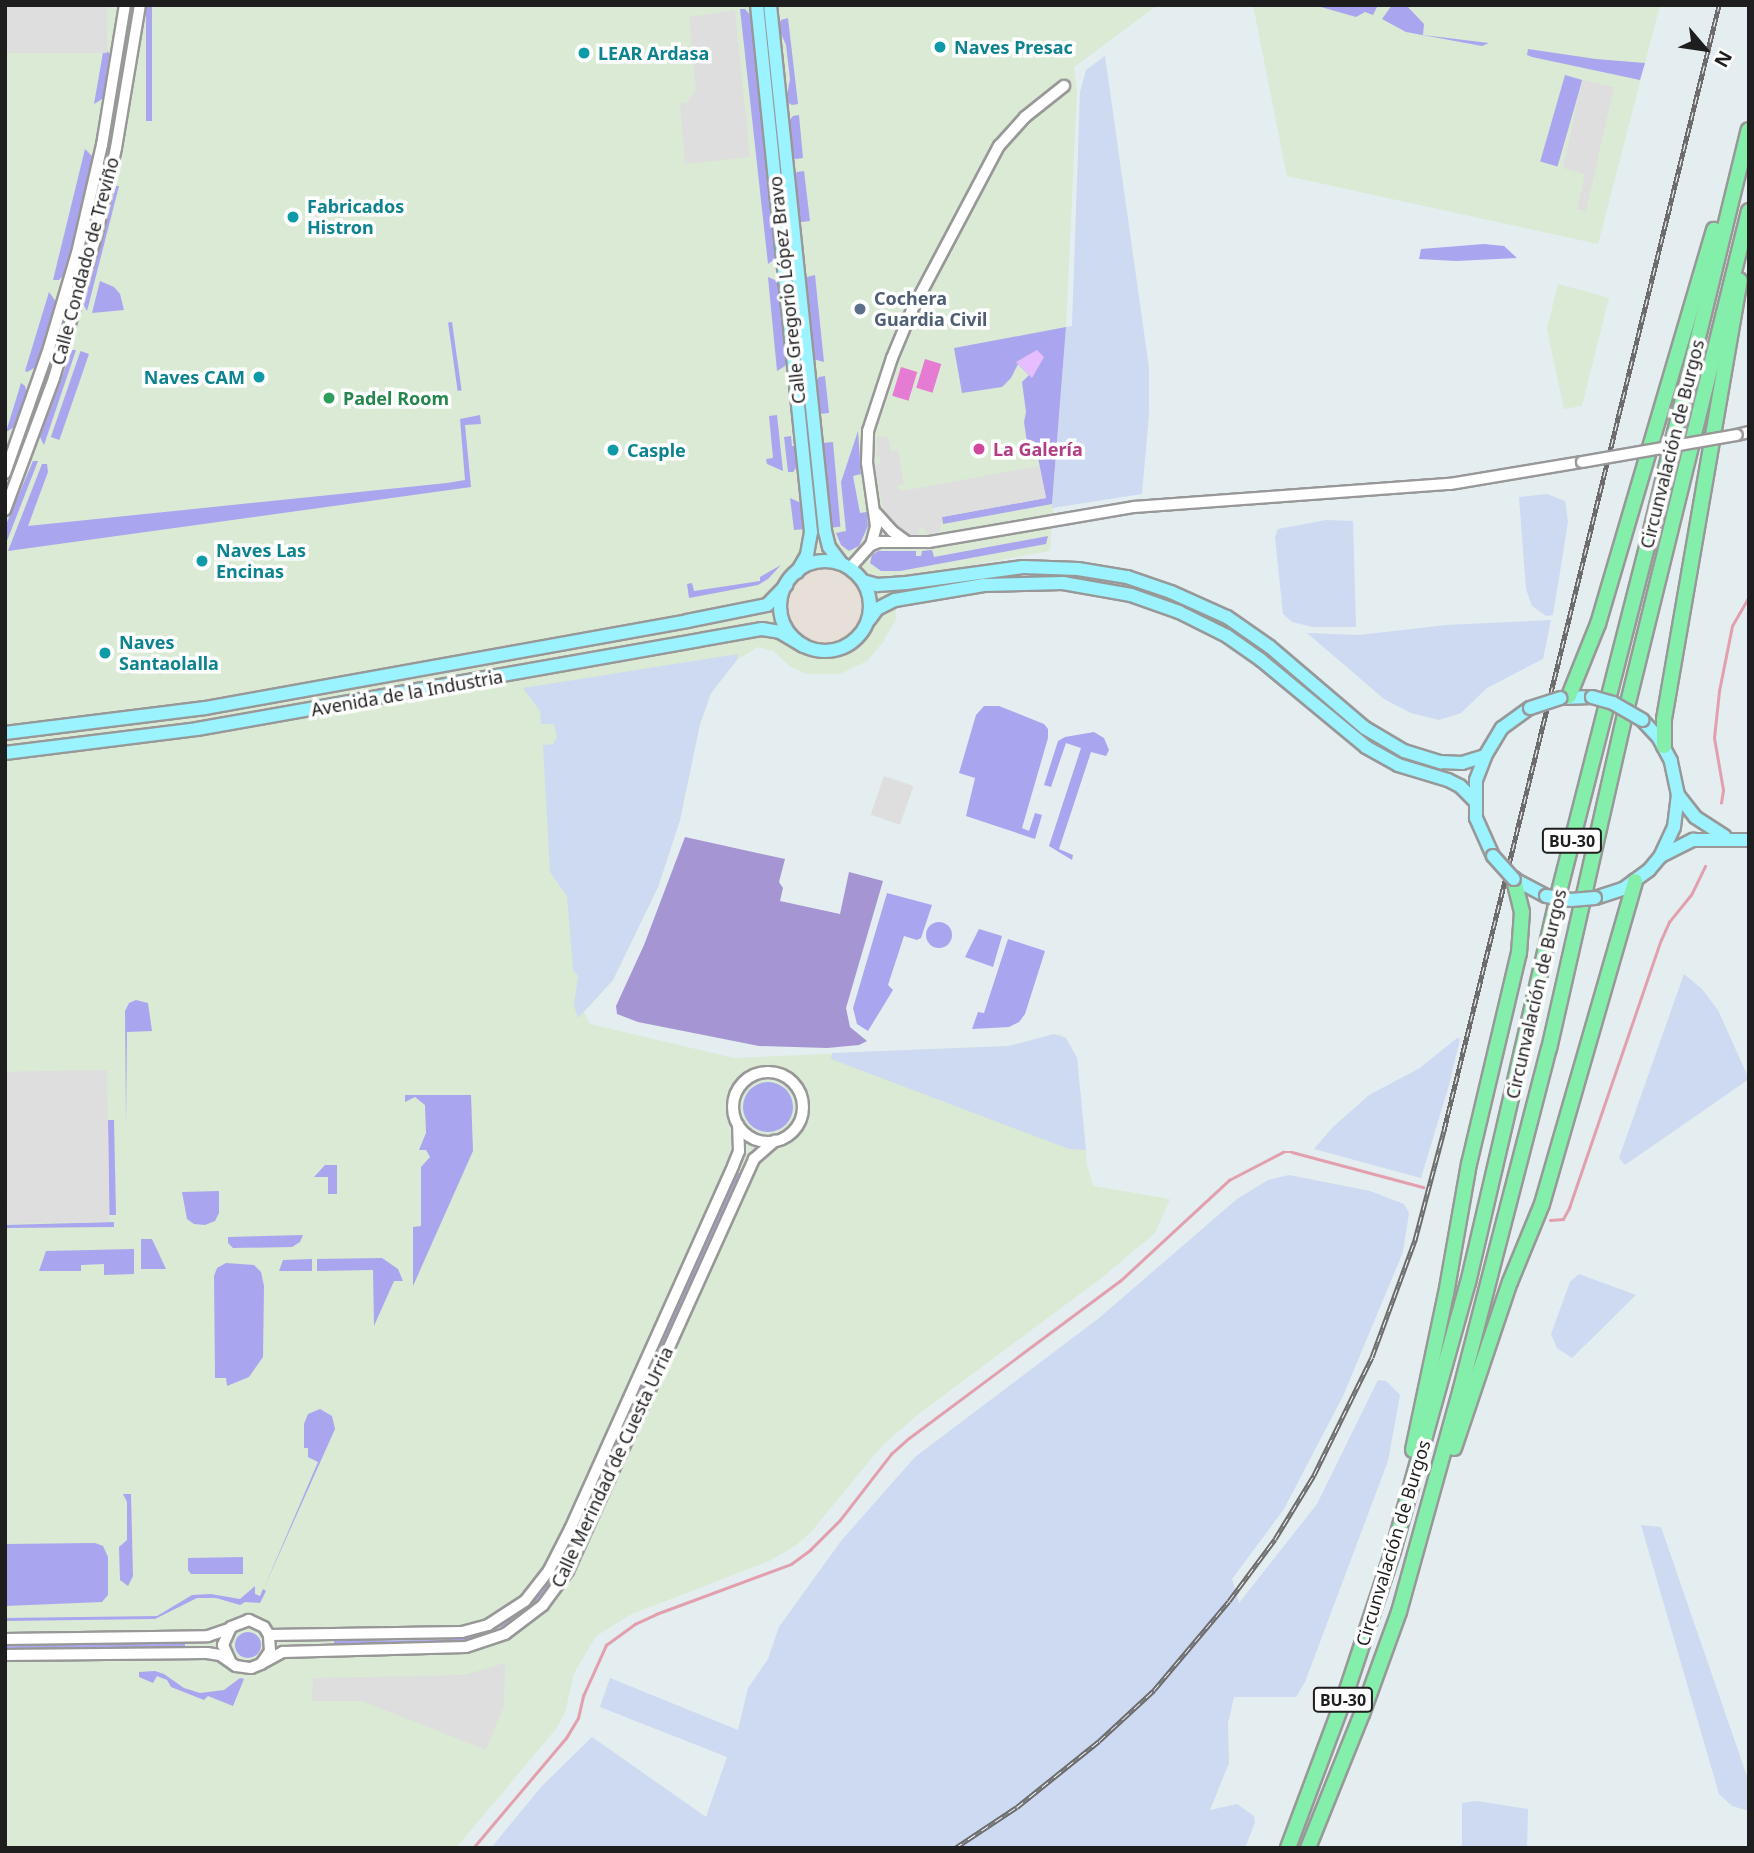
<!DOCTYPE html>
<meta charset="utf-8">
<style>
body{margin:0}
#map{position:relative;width:1754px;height:1853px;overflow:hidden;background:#e4edf0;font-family:"Noto Sans",sans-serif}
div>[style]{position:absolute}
.industrial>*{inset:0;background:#daead5}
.farmland>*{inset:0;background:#cddaf1}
.grass>*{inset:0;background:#aaa5ef;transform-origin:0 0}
.round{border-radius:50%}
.forest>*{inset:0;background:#a595d3}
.park>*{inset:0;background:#e6bdfe}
.pitch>*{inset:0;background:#e67bd4;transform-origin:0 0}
.parking>*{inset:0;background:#dedede;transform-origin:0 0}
.plaza>*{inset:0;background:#e6e0d8}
.stream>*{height:2.5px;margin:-1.25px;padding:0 1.25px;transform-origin:1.25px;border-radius:1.25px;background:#e2a0ae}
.roads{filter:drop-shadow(2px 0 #989898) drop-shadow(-2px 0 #989898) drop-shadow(0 2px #989898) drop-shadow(0 -2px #989898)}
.minor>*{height:10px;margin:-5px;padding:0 5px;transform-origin:5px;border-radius:5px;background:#fff}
.minor>.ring{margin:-5px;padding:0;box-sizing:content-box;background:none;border:10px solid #fff;border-radius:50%}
.major>*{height:12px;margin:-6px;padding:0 6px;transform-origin:6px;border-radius:6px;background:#9af3ff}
.major>.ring{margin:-6px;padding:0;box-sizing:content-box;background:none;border:12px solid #9af3ff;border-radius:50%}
.highway>*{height:14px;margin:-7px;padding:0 7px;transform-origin:7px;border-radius:7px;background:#84eeab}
.rail>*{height:5px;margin-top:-2.5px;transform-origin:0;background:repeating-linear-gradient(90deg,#fff 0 8px,#6c6c6c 0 16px);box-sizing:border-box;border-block:2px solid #6c6c6c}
.bridges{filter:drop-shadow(2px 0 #989898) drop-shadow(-2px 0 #989898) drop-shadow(0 2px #989898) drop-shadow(0 -2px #989898)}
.minor-bridge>*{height:10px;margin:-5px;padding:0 5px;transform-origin:5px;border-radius:5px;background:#fff}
.major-bridge>*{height:12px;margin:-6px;padding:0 6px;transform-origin:6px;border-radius:6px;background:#9af3ff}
.dots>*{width:19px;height:19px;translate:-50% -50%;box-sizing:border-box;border:4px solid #fff;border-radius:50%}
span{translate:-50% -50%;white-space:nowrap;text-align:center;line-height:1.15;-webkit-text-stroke:7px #fff;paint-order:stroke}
.shield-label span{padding:2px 5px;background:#fff;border:2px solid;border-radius:5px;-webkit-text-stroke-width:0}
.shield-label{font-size:16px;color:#1e1e1e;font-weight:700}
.culture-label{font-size:18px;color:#0d838f;font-weight:700}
.left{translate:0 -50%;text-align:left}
.right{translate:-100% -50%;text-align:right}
.street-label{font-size:18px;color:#1e1e1e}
.service-label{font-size:18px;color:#4e5e75;font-weight:700}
.leisure-label{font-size:18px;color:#27864d;font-weight:700}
.hotel-label{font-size:18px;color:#b23c85;font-weight:700}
.frame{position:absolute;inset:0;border:7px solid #1e1e1e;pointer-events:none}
.north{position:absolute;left:1670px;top:14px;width:70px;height:70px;-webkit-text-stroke:5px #fff;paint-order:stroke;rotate:119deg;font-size:19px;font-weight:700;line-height:28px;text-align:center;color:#1e1e1e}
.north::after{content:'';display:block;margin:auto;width:24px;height:32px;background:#1e1e1e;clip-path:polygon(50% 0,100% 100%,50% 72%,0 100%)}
</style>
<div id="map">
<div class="industrial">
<i style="clip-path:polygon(5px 5px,1158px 5px,1074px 67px,1077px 91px,1066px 327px,1050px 551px,896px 579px,896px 619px,883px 642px,867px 661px,840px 674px,807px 674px,791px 667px,773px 651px,757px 647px,737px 660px,711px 693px,700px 724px,680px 820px,658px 887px,613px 980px,584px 1012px,590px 1024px,734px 1058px,1009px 1046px,1060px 1034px,1066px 1038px,1077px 1058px,1087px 1165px,1093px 1186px,1170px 1199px,1155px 1233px,1104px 1276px,916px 1416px,881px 1447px,810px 1533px,795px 1546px,769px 1561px,632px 1614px,596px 1636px,574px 1673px,565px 1713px,555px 1730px,456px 1848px,5px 1848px)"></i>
<i style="clip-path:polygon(1253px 5px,1660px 5px,1598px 244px,1287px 176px)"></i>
<i style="clip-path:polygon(1558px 284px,1609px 298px,1582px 406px,1564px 409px,1547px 329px)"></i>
</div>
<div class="farmland">
<i style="clip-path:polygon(1105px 56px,1149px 368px,1149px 414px,1142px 494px,1052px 508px,1066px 327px,1072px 326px,1080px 92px,1086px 70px)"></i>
<i style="clip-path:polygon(1547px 494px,1565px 501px,1568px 522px,1553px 615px,1546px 616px,1532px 606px,1526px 589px,1519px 497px)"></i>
<i style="clip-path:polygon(1326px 520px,1353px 521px,1356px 627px,1313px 627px,1292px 622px,1283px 614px,1275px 537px,1278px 529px)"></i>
<i style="clip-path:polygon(1551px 620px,1543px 659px,1487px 688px,1461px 713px,1439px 720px,1411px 713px,1384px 699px,1307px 633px,1359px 635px,1446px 625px)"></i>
<i style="clip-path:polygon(738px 654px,737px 660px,711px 693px,700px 724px,680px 820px,658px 887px,613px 980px,578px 1018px,574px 1005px,578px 976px,573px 970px,567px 896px,550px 872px,543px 745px,553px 744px,557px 737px,554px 724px,541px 724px,540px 711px,523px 688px)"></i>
<i style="clip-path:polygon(1684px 974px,1702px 989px,1718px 1010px,1749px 1079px,1625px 1165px,1619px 1158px)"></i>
<i style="clip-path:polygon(1054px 1034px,1066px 1038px,1077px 1058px,1086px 1150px,1069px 1149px,831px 1059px,832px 1053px,1009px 1046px)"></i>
<i style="clip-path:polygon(1457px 1038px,1460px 1039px,1449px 1085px,1421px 1178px,1314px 1149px,1333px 1127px,1369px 1095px,1420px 1068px)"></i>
<i style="clip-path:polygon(1289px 1175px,1370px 1191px,1404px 1204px,1409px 1213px,1403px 1252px,1343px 1396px,1284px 1509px,1232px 1579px,1239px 1603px,1317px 1504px,1378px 1380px,1386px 1381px,1400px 1395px,1388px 1461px,1305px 1682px,1296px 1697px,1234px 1697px,1228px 1723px,1229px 1763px,1210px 1810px,1237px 1804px,1254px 1816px,1255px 1822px,1245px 1848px,491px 1848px,541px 1787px,592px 1737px,706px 1817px,727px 1757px,600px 1707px,610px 1678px,738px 1730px,748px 1688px,768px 1659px,779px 1627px,841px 1541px,915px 1457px,1099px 1318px,1237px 1199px,1268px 1180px)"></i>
<i style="clip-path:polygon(1579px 1274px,1636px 1295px,1572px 1358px,1557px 1348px,1551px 1334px,1570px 1282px)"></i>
<i style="clip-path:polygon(1641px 1525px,1661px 1527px,1749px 1782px,1749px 1811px,1732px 1806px,1719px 1794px)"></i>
<i style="clip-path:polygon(1477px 1801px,1528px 1809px,1527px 1848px,1462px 1848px,1462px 1803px)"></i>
</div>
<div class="grass">
<i style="clip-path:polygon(131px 5px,134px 5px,113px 128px,86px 246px,47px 381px,5px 495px,52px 356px,91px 219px,117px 98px)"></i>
<i style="left:146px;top:5px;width:6px;height:116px"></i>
<i style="clip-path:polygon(1314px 5px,1361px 6px,1378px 5px,1373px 15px,1365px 12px,1356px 17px)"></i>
<i style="clip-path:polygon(1392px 5px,1407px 6px,1424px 24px,1423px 35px,1489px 43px,1482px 46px,1406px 32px,1382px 19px)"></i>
<i style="clip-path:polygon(740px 9px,745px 9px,751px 16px,776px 252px,774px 260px,768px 264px)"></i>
<i style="clip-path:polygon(788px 18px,798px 104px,792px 105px,786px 101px,790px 79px,786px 45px,778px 27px,781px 20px)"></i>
<i style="clip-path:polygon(104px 47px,112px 57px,104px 98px,94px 104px)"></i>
<i style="clip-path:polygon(1528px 49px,1596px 59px,1645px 63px,1640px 80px,1532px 57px,1527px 55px)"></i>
<i style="left:1565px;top:75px;width:18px;height:90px;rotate:16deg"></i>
<i style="clip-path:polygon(799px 115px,803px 158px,796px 159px,792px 157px,788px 122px,793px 116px)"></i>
<i style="clip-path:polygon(85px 149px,93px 157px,78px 220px,64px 275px,59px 280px,53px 280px)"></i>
<i style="clip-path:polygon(804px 171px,810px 221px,802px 222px,799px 221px,794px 176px,797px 172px)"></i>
<i style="clip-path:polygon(116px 186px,119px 186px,87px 311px,83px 304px)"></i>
<i style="clip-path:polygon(1484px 244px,1504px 246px,1517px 258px,1456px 261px,1419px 259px,1421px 249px)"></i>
<i style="clip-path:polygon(815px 275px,824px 362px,813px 359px,805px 281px,807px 277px)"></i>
<i style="clip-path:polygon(768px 277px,775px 280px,779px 286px,787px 360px,785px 366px,777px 371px)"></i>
<i style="clip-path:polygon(100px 281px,114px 287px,120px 294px,124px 310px,92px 313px)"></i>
<i style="clip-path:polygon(49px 292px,56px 302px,36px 367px,27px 372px,25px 371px)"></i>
<i style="left:452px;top:322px;width:69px;height:4px;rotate:82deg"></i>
<i style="clip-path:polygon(1066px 327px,1052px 504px,943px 524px,942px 517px,1046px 498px,1035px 442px,1027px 442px,1024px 422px,1026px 412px,1022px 382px,1029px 375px,1018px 364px,1011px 378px,1002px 387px,962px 393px,954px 348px)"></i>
<i style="clip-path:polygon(72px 350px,76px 350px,44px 445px,40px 437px)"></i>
<i style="left:89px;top:354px;width:91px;height:9px;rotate:109deg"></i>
<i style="clip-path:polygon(825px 376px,829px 413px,819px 414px,816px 382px,819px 377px)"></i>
<i style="clip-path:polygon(21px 383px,25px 386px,27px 394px,16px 426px,6px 432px)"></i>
<i style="clip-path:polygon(480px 415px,481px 424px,465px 425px,471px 487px,8px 551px,42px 464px,47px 464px,48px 472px,28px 526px,447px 483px,465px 480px,460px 419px)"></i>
<i style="clip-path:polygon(777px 415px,783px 471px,767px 464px,766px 459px,773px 458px,769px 416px)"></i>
<i style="clip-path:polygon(858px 431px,861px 474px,853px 476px,860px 513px,867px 512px,868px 526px,859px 546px,849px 551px,841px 545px,836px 533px,846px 531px,841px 482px)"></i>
<i style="clip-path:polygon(791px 436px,792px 446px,796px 446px,798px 465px,793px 472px,788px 472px,784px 437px)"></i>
<i style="left:833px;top:442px;width:85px;height:11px;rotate:85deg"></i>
<i style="clip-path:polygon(33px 461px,38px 461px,5px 546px,5px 527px)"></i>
<i style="clip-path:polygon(790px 498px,801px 503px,804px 529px,794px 530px)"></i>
<i style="clip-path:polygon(1048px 536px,1046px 544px,900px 571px,881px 571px,870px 563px,872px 555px,878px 551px,916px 551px,916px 556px,921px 556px,922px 551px,932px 550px,934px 557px)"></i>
<i style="clip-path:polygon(781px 565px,768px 579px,758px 585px,689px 598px,687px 584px,692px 583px,694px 591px,760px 581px,760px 577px)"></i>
<i style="clip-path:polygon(984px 706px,999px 706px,1044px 724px,1048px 729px,1048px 738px,1022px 828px,1029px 831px,1035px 813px,1042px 815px,1035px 839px,966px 816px,975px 778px,959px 773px,976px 715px)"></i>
<i style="clip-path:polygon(1094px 732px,1104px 738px,1109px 750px,1106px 756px,1091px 752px,1059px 849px,1073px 855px,1072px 860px,1049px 846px,1081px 748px,1066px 743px,1051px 787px,1044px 785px,1058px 741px,1065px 737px)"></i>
<i style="clip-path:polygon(887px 893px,932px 905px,921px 938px,917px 940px,904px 936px,888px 985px,893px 990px,868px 1031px,857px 1024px,853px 1008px)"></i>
<i class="round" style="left:926px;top:922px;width:26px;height:26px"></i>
<i style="clip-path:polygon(979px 929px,1002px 936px,993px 967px,965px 957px)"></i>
<i style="clip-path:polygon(1008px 939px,1045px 951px,1025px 1014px,1019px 1022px,1009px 1027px,972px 1029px,978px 1012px,984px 1013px)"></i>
<i style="clip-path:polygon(136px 1000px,148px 1003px,152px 1031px,127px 1032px,126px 1123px,125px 1011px,129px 1003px)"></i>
<i class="round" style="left:743px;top:1082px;width:50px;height:50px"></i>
<i style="clip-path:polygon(405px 1095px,471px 1095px,473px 1151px,413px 1286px,413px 1227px,421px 1226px,421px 1167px,430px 1157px,426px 1150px,419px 1150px,426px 1133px,425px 1105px,415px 1097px,405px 1102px)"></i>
<i style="clip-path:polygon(108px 1120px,114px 1120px,116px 1215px,109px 1215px)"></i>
<i style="clip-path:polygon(325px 1165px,337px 1165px,337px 1194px,328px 1194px,328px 1177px,314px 1177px)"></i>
<i style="clip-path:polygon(737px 1172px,741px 1174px,563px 1565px,545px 1593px,513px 1622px,466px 1641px,334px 1645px,334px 1641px,441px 1640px,473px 1635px,510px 1619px,542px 1592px,563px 1556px)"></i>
<i style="clip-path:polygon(219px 1191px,219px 1213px,215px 1221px,205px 1225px,194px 1224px,187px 1219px,182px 1192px)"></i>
<i style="clip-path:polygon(114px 1222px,114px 1227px,5px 1228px,5px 1225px)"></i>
<i style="clip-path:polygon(303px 1235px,300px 1242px,292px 1247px,233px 1248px,228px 1243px,228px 1237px)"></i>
<i style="clip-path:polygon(141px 1239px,152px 1239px,166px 1269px,141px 1269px)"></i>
<i style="clip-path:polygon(134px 1249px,134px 1274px,104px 1275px,104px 1264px,81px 1265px,81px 1271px,39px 1271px,46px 1251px)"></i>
<i style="clip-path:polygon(382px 1258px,398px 1269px,403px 1281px,394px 1281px,374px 1326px,373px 1270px,317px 1271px,317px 1259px)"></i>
<i style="clip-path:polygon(312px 1259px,312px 1271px,279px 1271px,283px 1260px)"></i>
<i style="clip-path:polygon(226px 1263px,254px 1265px,261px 1272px,264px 1286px,263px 1357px,249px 1377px,227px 1386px,226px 1378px,215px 1378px,214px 1276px,217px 1268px)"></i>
<i style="clip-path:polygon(320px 1409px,332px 1416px,335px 1429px,264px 1588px,318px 1462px,308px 1457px,308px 1448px,304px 1448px,304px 1424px,308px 1414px)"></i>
<i style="clip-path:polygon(123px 1494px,131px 1494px,133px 1576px,128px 1586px,120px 1580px,119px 1547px,127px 1540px,127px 1502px)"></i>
<i style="clip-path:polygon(95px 1543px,103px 1546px,108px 1557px,108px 1595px,102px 1602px,5px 1606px,5px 1544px)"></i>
<i style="clip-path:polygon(243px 1557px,243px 1574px,191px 1574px,188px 1570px,188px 1558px)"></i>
<i style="clip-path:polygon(255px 1586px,255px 1594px,260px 1596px,263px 1589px,266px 1591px,260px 1603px,245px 1602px,240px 1605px,216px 1598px,197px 1598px,155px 1619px,5px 1621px,5px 1618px,157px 1616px,192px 1595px,211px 1594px,240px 1599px)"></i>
<i class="round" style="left:235px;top:1632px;width:26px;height:26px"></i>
<i style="clip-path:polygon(185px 1643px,185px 1647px,5px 1649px,5px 1646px)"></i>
<i style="clip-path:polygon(155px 1671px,164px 1674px,184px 1688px,200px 1693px,224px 1690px,240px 1678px,244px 1679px,233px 1706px,208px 1696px,204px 1700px,171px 1687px,167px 1680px,157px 1676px,153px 1683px,139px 1677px,139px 1672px)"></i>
</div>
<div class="forest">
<i style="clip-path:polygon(685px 837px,785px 859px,779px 882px,783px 888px,780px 901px,840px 914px,849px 872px,883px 881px,846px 1008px,850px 1027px,867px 1041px,859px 1045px,827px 1048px,759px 1046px,638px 1022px,617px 1014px,616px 1006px,644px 945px)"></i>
</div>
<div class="park">
<i style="clip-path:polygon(1037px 350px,1044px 357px,1032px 378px,1016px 362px)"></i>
</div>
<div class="pitch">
<i style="left:925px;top:359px;width:17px;height:30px;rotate:17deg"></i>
<i style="left:901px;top:367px;width:17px;height:30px;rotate:17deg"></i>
</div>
<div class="parking">
<i style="left:5px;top:5px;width:102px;height:48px"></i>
<i style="clip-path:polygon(735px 10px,750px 157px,685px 164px,680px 103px,686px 103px,696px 90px,689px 17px)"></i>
<i style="clip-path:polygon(1582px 80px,1614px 87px,1586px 211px,1577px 209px,1585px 174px,1563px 168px)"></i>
<i style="clip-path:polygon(877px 436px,888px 437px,891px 451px,898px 450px,904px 484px,897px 486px,902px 491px,1039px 466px,1046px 498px,942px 517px,940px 532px,928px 534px,923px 528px,920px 529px,918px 536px,903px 533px,889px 522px,883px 508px,875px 465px,881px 464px,880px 458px,876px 456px)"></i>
<i style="left:884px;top:776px;width:31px;height:41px;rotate:19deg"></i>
<i style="left:107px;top:1070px;width:152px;height:102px;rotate:89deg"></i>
<i style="clip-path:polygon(505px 1663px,504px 1705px,486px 1750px,362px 1701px,312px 1701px,313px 1678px,464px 1675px)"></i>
</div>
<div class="plaza">
<i class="round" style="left:787px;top:568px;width:76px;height:76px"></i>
</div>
<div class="stream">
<i style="left:1721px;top:803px;width:13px;rotate:-81deg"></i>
<i style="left:1723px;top:790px;width:53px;rotate:-99.8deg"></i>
<i style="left:1714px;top:738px;width:47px;rotate:-83.9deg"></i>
<i style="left:1719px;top:691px;width:66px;rotate:-78.7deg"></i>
<i style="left:1732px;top:626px;width:34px;rotate:-60deg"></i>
<i style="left:1550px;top:1220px;width:13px;rotate:-4deg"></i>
<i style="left:1563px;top:1219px;width:13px;rotate:-61deg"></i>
<i style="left:1569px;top:1208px;width:283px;rotate:-71.1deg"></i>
<i style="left:1661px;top:940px;width:20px;rotate:-66deg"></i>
<i style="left:1669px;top:922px;width:35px;rotate:-51deg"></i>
<i style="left:1691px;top:895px;width:32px;rotate:-64deg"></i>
<i style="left:473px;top:1848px;width:144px;rotate:-49.8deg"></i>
<i style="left:566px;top:1738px;width:23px;rotate:-59deg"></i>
<i style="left:578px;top:1718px;width:23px;rotate:-77deg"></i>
<i style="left:583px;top:1696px;width:56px;rotate:-65.7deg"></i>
<i style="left:606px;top:1645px;width:36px;rotate:-36deg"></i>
<i style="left:635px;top:1624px;width:23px;rotate:-25deg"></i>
<i style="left:656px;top:1614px;width:144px;rotate:-20.3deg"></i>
<i style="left:791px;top:1564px;width:24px;rotate:-36deg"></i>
<i style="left:810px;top:1550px;width:42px;rotate:-45deg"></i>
<i style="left:840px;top:1520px;width:83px;rotate:-52.3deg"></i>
<i style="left:891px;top:1454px;width:24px;rotate:-42deg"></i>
<i style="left:909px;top:1438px;width:263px;rotate:-36.7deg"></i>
<i style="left:1120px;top:1281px;width:149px;rotate:-42.8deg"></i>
<i style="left:1229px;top:1180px;width:61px;rotate:-27.4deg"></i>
<i style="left:1283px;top:1152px;width:9px"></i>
<i style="left:1292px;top:1152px;width:136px;rotate:15deg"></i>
</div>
<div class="roads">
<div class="minor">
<i style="left:1737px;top:435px;width:12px;rotate:-14deg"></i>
<i style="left:5px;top:473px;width:133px;rotate:-70.6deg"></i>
<i style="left:49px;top:348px;width:99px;rotate:-73.6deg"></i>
<i style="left:77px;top:253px;width:111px;rotate:-77deg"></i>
<i style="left:102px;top:145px;width:142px;rotate:-80.7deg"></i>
<i style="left:5px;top:510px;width:141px;rotate:-69.6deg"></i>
<i style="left:54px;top:378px;width:151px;rotate:-73.5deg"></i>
<i style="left:97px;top:233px;width:87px;rotate:-77.4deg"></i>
<i style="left:116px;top:148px;width:145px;rotate:-80.5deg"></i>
<i style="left:876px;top:513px;width:24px;rotate:48deg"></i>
<i style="left:892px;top:531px;width:17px;rotate:36deg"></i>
<i style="left:871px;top:545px;width:20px;rotate:-75deg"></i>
<i style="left:876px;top:526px;width:64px;rotate:-98.1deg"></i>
<i style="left:867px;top:463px;width:32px;rotate:-88deg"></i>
<i style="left:868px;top:431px;width:77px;rotate:-71.8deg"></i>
<i style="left:892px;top:358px;width:52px;rotate:-67.4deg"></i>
<i style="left:912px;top:310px;width:186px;rotate:-62.1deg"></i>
<i style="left:999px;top:146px;width:39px;rotate:-48deg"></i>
<i style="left:1025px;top:117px;width:50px;rotate:-38.5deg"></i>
<i style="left:850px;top:568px;width:31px;rotate:-48deg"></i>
<i style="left:871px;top:545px;width:9px;rotate:-21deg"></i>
<i style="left:879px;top:542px;width:50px"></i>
<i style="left:929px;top:542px;width:208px;rotate:-9.7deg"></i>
<i style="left:1134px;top:507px;width:317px;rotate:-4.2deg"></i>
<i style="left:1450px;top:484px;width:134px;rotate:-9.5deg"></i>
<i class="ring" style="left:733px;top:1072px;width:60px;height:60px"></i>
<i style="left:269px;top:1635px;width:193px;rotate:-0.9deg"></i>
<i style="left:462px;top:1632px;width:27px;rotate:-15deg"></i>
<i style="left:488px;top:1625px;width:44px;rotate:-33deg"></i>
<i style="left:525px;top:1601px;width:39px;rotate:-52deg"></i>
<i style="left:549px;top:1570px;width:46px;rotate:-62.9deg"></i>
<i style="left:570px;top:1529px;width:398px;rotate:-65.8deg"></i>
<i style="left:733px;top:1166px;width:16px;rotate:-68deg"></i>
<i style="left:739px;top:1151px;width:26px;rotate:-92deg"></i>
<i style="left:5px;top:1639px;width:203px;rotate:-0.8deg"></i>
<i style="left:208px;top:1636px;width:21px;rotate:-19deg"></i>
<i style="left:5px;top:1655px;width:202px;rotate:-0.6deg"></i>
<i style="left:207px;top:1653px;width:13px;rotate:9deg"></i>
<i style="left:220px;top:1655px;width:19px;rotate:35deg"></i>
<i style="left:236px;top:1666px;width:15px;rotate:8deg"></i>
<i style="left:251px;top:1668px;width:11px;rotate:-22deg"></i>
<i style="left:261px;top:1664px;width:16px;rotate:-55deg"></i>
<i style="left:270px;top:1651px;width:16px;rotate:-94deg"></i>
<i style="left:269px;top:1635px;width:9px;rotate:-122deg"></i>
<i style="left:264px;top:1627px;width:17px;rotate:-155deg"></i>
<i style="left:249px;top:1620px;width:19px;rotate:159deg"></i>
<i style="left:231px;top:1627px;width:20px;rotate:114deg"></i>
<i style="left:223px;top:1645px;width:17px;rotate:66deg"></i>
<i style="left:261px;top:1664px;width:25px;rotate:-29deg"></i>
<i style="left:283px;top:1652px;width:183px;rotate:-1.6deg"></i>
<i style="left:466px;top:1647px;width:41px;rotate:-18.4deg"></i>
<i style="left:505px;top:1634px;width:48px;rotate:-37.3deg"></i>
<i style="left:543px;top:1605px;width:42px;rotate:-53.7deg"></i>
<i style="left:568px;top:1571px;width:452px;rotate:-65.7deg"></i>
<i style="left:754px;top:1159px;width:28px;rotate:-41deg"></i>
</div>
<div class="major">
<i style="left:757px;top:5px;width:530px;rotate:84.15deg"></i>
<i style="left:811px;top:532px;width:23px;rotate:100deg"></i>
<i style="left:807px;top:555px;width:20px;rotate:120deg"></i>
<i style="left:770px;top:5px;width:529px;rotate:84.03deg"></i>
<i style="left:825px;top:531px;width:16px;rotate:76deg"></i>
<i style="left:829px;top:547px;width:21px;rotate:53deg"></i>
<i class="ring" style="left:780px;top:561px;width:78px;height:78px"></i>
<i style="left:863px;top:581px;width:15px;rotate:16deg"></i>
<i style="left:877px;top:585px;width:29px;rotate:-4deg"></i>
<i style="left:906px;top:583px;width:118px;rotate:-7.8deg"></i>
<i style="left:1023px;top:567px;width:55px;rotate:2.1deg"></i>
<i style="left:1078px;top:569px;width:50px;rotate:9.3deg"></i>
<i style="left:1127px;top:577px;width:46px;rotate:18.8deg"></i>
<i style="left:1171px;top:592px;width:61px;rotate:24.1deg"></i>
<i style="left:1227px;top:617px;width:52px;rotate:34.9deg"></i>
<i style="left:1270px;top:647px;width:125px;rotate:40.5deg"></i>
<i style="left:1365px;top:728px;width:45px;rotate:30.5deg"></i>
<i style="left:1404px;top:751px;width:39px;rotate:17deg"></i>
<i style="left:1441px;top:762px;width:21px;rotate:3deg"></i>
<i style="left:1462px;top:763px;width:24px;rotate:-17deg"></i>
<i style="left:869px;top:620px;width:14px;rotate:-54deg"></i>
<i style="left:877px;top:609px;width:20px;rotate:-27deg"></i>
<i style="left:895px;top:600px;width:90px;rotate:-9.6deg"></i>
<i style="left:984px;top:585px;width:79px;rotate:-1.5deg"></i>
<i style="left:1063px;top:583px;width:69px;rotate:10deg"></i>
<i style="left:1131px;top:595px;width:51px;rotate:19.5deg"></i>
<i style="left:1179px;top:612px;width:54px;rotate:26.6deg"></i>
<i style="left:1227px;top:636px;width:42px;rotate:35.2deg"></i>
<i style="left:1261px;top:660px;width:136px;rotate:39.6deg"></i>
<i style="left:1366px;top:747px;width:37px;rotate:29deg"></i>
<i style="left:1398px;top:765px;width:52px;rotate:16.7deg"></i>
<i style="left:1448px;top:780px;width:13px;rotate:27deg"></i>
<i style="left:1460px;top:786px;width:20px;rotate:45deg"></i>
<i style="left:1561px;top:698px;width:31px;rotate:-2deg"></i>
<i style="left:5px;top:733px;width:202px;rotate:-7.1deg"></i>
<i style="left:205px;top:708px;width:490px;rotate:-10.2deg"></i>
<i style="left:687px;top:621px;width:82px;rotate:-11.3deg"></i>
<i style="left:767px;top:605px;width:28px;rotate:-46deg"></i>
<i style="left:5px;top:753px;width:193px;rotate:-7.1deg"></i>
<i style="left:197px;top:729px;width:574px;rotate:-10.04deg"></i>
<i style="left:762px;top:629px;width:18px;rotate:9deg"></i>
<i style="left:780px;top:632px;width:27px;rotate:31deg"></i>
<i style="left:1678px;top:795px;width:28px;rotate:52deg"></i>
<i style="left:1695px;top:817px;width:35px;rotate:33deg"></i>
<i style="left:1663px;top:855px;width:34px;rotate:-27deg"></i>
<i style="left:1693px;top:840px;width:56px"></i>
<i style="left:1493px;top:856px;width:42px;rotate:-114.1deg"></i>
<i style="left:1476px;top:818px;width:38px;rotate:-90deg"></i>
<i style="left:1476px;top:780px;width:26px;rotate:-69deg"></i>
<i style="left:1485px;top:756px;width:33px;rotate:-59deg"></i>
<i style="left:1502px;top:728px;width:34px;rotate:-36deg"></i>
<i style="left:1514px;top:879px;width:36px;rotate:28deg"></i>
<i style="left:1595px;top:898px;width:29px;rotate:-18deg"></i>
<i style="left:1623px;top:889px;width:32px;rotate:-36deg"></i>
<i style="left:1649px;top:870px;width:17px;rotate:-50deg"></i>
<i style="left:1660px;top:857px;width:33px;rotate:-65deg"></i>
<i style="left:1674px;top:827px;width:32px;rotate:-83deg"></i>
<i style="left:1678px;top:795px;width:35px;rotate:-102deg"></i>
<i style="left:1671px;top:761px;width:27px;rotate:-118deg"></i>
<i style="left:1658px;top:737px;width:23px;rotate:-133deg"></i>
</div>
<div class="highway">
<i style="left:1569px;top:696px;width:78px;rotate:-68.1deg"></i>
<i style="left:1598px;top:624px;width:411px;rotate:-73.6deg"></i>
<i style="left:1664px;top:746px;width:27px;rotate:-90deg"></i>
<i style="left:1664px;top:719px;width:445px;rotate:-80.2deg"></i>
<i style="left:1454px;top:1448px;width:175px;rotate:-71.4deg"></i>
<i style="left:1510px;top:1282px;width:84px;rotate:-67.7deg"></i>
<i style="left:1542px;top:1204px;width:336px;rotate:-73.9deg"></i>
<i style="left:1413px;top:1450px;width:159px;rotate:-78.1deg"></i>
<i style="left:1446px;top:1294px;width:132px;rotate:-80deg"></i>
<i style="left:1469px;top:1164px;width:217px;rotate:-76.7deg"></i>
<i style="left:1519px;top:953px;width:41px;rotate:-85.8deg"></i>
<i style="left:1522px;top:912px;width:34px;rotate:-104deg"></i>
<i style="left:1288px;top:1848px;width:165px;rotate:-69.5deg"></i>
<i style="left:1346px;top:1693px;width:150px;rotate:-71.7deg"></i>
<i style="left:1393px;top:1551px;width:278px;rotate:-74.4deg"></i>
<i style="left:1468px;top:1283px;width:401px;rotate:-76.9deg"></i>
<i style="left:1559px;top:892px;width:356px;rotate:-75.7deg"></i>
<i style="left:1647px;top:547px;width:429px;rotate:-76.3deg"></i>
<i style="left:1308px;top:1848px;width:144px;rotate:-68.1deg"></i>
<i style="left:1362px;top:1714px;width:109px;rotate:-70.1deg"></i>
<i style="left:1399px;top:1612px;width:228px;rotate:-74.5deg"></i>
<i style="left:1460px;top:1392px;width:354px;rotate:-75.5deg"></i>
<i style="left:1549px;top:1049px;width:338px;rotate:-77.2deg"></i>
<i style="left:1624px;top:719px;width:523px;rotate:-76.18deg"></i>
</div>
</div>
<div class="rail">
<i style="left:955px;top:1848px;width:74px;rotate:-33.5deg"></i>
<i style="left:1017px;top:1807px;width:105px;rotate:-38.8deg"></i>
<i style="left:1099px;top:1741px;width:75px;rotate:-42.8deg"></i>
<i style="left:1154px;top:1690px;width:116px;rotate:-49.9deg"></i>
<i style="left:1229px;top:1601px;width:77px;rotate:-53.4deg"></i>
<i style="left:1275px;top:1539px;width:75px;rotate:-58.6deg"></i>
<i style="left:1314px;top:1475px;width:131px;rotate:-63.8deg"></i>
<i style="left:1372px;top:1357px;width:125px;rotate:-69.8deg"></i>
<i style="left:1415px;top:1240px;width:114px;rotate:-75.2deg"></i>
<i style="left:1444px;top:1130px;width:1158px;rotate:-76.26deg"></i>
</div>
<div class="bridges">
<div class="minor-bridge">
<i style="left:1582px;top:462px;width:157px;rotate:-9.9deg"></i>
</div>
<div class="major-bridge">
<i style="left:1592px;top:697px;width:22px;rotate:16deg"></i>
<i style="left:1613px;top:703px;width:34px;rotate:30deg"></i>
<i style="left:1530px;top:708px;width:32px;rotate:-18deg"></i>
<i style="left:1493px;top:856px;width:31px;rotate:48deg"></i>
<i style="left:1546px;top:896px;width:25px;rotate:9deg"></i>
<i style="left:1571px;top:900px;width:24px;rotate:-5deg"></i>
</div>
</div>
<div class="dots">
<i style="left:940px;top:47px;background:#0f9aa8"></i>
<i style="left:584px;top:53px;background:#0f9aa8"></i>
<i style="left:293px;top:217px;background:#0f9aa8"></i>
<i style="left:860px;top:309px;background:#5c6f8a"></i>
<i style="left:259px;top:377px;background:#0f9aa8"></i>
<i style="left:329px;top:398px;background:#2e9e5b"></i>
<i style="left:979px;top:449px;background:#d1479c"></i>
<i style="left:613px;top:450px;background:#0f9aa8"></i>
<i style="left:202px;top:561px;background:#0f9aa8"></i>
<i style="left:105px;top:653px;background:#0f9aa8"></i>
</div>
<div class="shield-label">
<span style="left:1572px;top:841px">BU-30</span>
<span style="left:1343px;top:1700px">BU-30</span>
</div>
<div class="culture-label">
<span class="left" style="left:954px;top:47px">Naves Presac</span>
<span class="left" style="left:598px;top:53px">LEAR Ardasa</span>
<span class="left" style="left:307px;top:217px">Fabricados<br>Histron</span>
<span class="right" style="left:245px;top:377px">Naves CAM</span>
<span class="left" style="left:627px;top:450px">Casple</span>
<span class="left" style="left:216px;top:561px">Naves Las<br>Encinas</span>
<span class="left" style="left:119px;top:653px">Naves<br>Santaolalla</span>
</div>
<div class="street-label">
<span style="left:85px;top:261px;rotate:-75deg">Calle Condado de Treviño</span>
<span style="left:787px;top:290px;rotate:-96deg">Calle Gregorio López Bravo</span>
<span style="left:1672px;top:444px;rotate:-76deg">Circunvalación de Burgos</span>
<span style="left:407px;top:693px;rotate:-10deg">Avenida de la Industria</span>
<span style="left:1536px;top:994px;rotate:-77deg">Circunvalación de Burgos</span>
<span style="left:612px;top:1467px;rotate:-65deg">Calle Merindad de Cuesta Urria</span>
<span style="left:1393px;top:1543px;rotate:-73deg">Circunvalación de Burgos</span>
</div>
<div class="service-label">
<span class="left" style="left:874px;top:309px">Cochera<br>Guardia Civil</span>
</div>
<div class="leisure-label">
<span class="left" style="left:343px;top:398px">Padel Room</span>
</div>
<div class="hotel-label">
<span class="left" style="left:993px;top:449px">La Galería</span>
</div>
<div class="frame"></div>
<div class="north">N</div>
</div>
